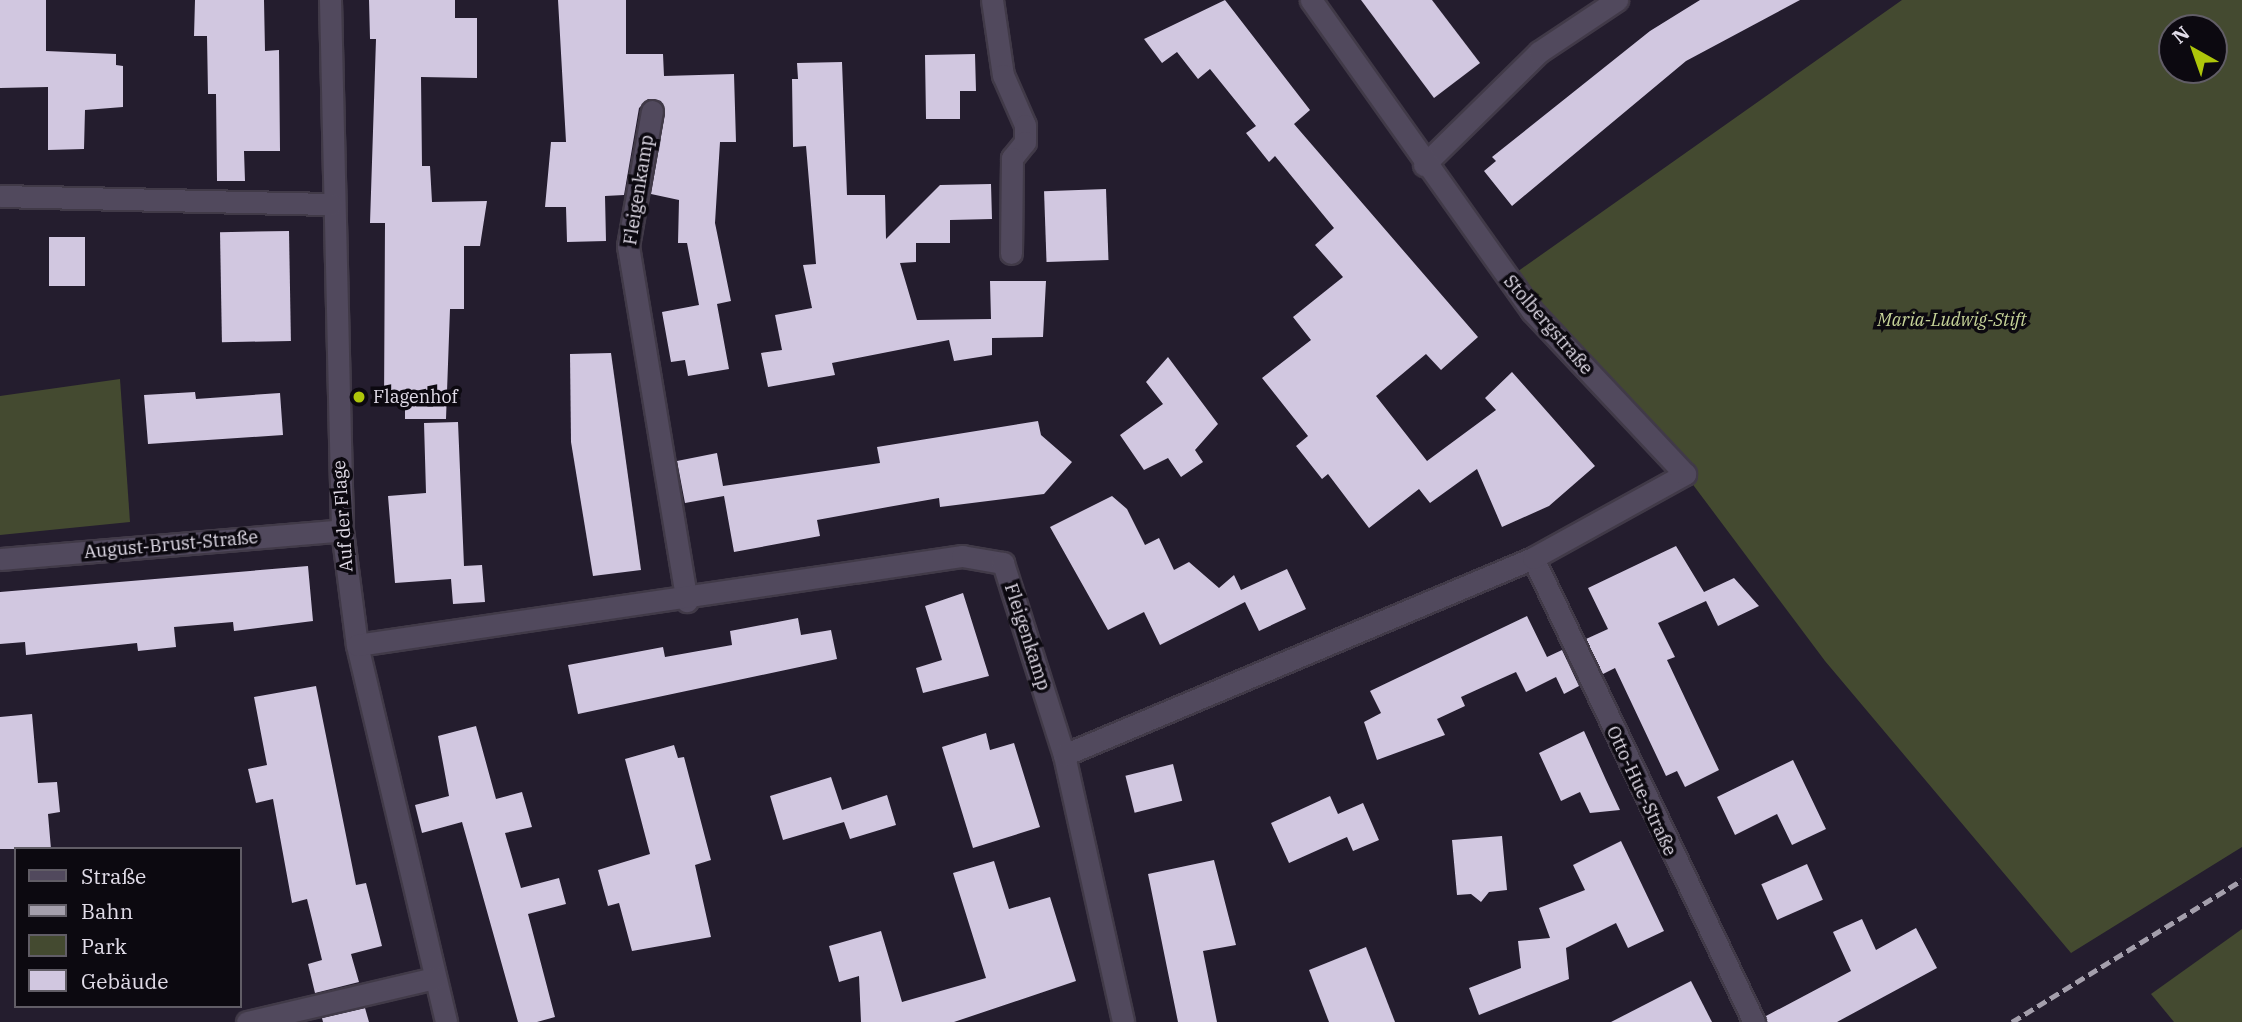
<!DOCTYPE html>
<meta charset="utf-8">
<style>
body{margin:0}
#map{position:relative;width:2242px;height:1022px;overflow:hidden;background:#241d2e;font-family:"IBM Plex Serif",serif}
div>[style]{position:absolute}
.green>*{inset:0;background:#444a30}
.building>*{inset:0;background:#d1c7e0;transform-origin:0 0}
.roads{filter:drop-shadow(2px 0 #413a48) drop-shadow(-2px 0 #413a48) drop-shadow(0 2px #413a48) drop-shadow(0 -2px #413a48)}
.minor>*{height:21px;margin:-10.5px;padding:0 10.5px;transform-origin:10.5px;border-radius:10.5px;background:#51495d}
.rail>*{height:5px;margin-top:-2.5px;transform-origin:0;background:repeating-linear-gradient(90deg,#a49fac 0 10px,transparent 0 15px)}
.dots>*{width:19px;height:19px;translate:-50% -50%;box-sizing:border-box;border:4px solid #0c0910;border-radius:50%}
span{translate:-50% -50%;white-space:nowrap;text-align:center;line-height:1.15;-webkit-text-stroke:7px #0c0910;paint-order:stroke}
.street-label{font-size:18px;color:#e1dce8}
.park-label{font-size:18px;color:#c7d499;font-style:italic}
.poi-label{font-size:18px;color:#e1dce8}
.left{translate:0 -50%;text-align:left}
.legend{position:absolute;left:14px;top:847px;width:228px;height:161px;box-sizing:border-box;background:#0c0910;border:2px solid #615d66;margin:0;padding:9px 12px;list-style:none;font-size:21px;color:#e1dce8}
.legend li{display:flex;align-items:center;gap:14px;height:35px}
.legend b{width:35px;border:2px solid #615d66}
.north{position:absolute;left:2158px;top:14px;width:70px;height:70px;box-sizing:border-box;background:#0c0910;border:2px solid #615d66;border-radius:50%;rotate:320deg;font-size:19px;font-weight:700;line-height:28px;text-align:center;color:#e1dce8}
.north::after{content:'';display:block;margin:auto;width:24px;height:32px;background:#aec60a;clip-path:polygon(50% 0,100% 100%,50% 72%,0 100%)}
</style>
<div id="map">
<div class="green">
<i style="clip-path:polygon(evenodd,1902px 0,2242px 0,2242px 847px,2071px 953px,1825px 661px,1685px 474px,1507px 279px,1902px 0,2172px 28px,2214px 28px,2214px 70px,2172px 70px,2172px 28px)"></i>
<i style="clip-path:polygon(120px 379px,130px 522px,0 535px,0 396px)"></i>
<i style="clip-path:polygon(2242px 929px,2242px 1022px,2174px 1022px,2151px 994px)"></i>
</div>
<div class="building">
<i style="clip-path:polygon(0 0,46px 0,46px 51px,116px 54px,116px 65px,123px 66px,123px 107px,85px 110px,84px 149px,48px 150px,48px 87px,0 88px)"></i>
<i style="clip-path:polygon(195px 0,264px 0,265px 51px,279px 50px,280px 151px,244px 151px,245px 181px,217px 181px,216px 94px,208px 94px,207px 36px,194px 36px)"></i>
<i style="clip-path:polygon(369px 0,455px 0,455px 18px,477px 18px,477px 78px,421px 77px,422px 166px,430px 166px,432px 202px,487px 201px,480px 246px,464px 246px,464px 309px,450px 309px,446px 419px,405px 419px,405px 404px,384px 404px,385px 223px,370px 223px,376px 39px,370px 39px)"></i>
<i style="clip-path:polygon(558px 0,626px 0,626px 54px,663px 54px,664px 76px,734px 74px,736px 142px,720px 142px,715px 223px,731px 301px,717px 304px,729px 369px,688px 376px,685px 360px,671px 362px,662px 312px,699px 305px,687px 243px,678px 243px,679px 200px,651px 194px,665px 113px,661px 101px,648px 99px,639px 108px,624px 195px,605px 196px,606px 241px,567px 242px,566px 207px,545px 207px,551px 142px,566px 142px)"></i>
<i style="clip-path:polygon(1225px 0,1310px 110px,1294px 124px,1478px 337px,1441px 370px,1426px 354px,1376px 396px,1427px 461px,1496px 410px,1485px 398px,1512px 372px,1595px 466px,1549px 506px,1502px 527px,1477px 469px,1430px 503px,1419px 489px,1369px 528px,1328px 474px,1322px 479px,1296px 446px,1308px 436px,1262px 378px,1311px 340px,1293px 317px,1343px 277px,1315px 245px,1334px 228px,1275px 156px,1269px 162px,1246px 133px,1256px 126px,1210px 69px,1198px 79px,1177px 52px,1162px 63px,1144px 39px)"></i>
<i style="clip-path:polygon(1361px 0,1432px 0,1480px 63px,1434px 98px)"></i>
<i style="clip-path:polygon(1700px 0,1800px 0,1686px 61px,1512px 206px,1484px 171px,1496px 161px,1492px 157px,1650px 31px)"></i>
<i style="clip-path:polygon(975px 54px,976px 91px,960px 91px,960px 119px,926px 119px,925px 55px)"></i>
<i style="clip-path:polygon(842px 62px,847px 195px,885px 195px,886px 239px,940px 185px,991px 184px,992px 219px,950px 220px,950px 243px,916px 243px,916px 262px,900px 263px,917px 320px,991px 319px,990px 281px,1046px 281px,1043px 337px,992px 338px,992px 355px,954px 361px,949px 340px,832px 363px,835px 375px,768px 387px,761px 353px,782px 350px,775px 315px,812px 308px,803px 265px,816px 264px,806px 146px,793px 147px,792px 79px,798px 79px,797px 63px)"></i>
<i style="left:1106px;top:189px;width:71px;height:62px;rotate:88deg"></i>
<i style="left:289px;top:231px;width:110px;height:69px;rotate:89deg"></i>
<i style="left:49px;top:237px;width:36px;height:49px"></i>
<i style="clip-path:polygon(611px 353px,641px 570px,593px 576px,571px 442px,570px 354px)"></i>
<i style="clip-path:polygon(1168px 357px,1218px 424px,1195px 450px,1203px 462px,1181px 477px,1168px 458px,1144px 470px,1120px 435px,1163px 404px,1146px 382px)"></i>
<i style="clip-path:polygon(195px 392px,196px 399px,280px 393px,283px 435px,148px 444px,144px 395px)"></i>
<i style="clip-path:polygon(1038px 421px,1041px 435px,1072px 462px,1044px 494px,940px 507px,939px 498px,888px 507px,817px 520px,820px 536px,734px 552px,724px 496px,685px 503px,677px 461px,717px 453px,723px 486px,880px 463px,877px 447px)"></i>
<i style="clip-path:polygon(458px 422px,464px 566px,482px 565px,485px 602px,453px 604px,451px 579px,395px 583px,388px 496px,426px 493px,424px 423px)"></i>
<i style="clip-path:polygon(1112px 496px,1127px 509px,1145px 545px,1159px 538px,1174px 570px,1189px 562px,1219px 588px,1234px 575px,1241px 590px,1287px 569px,1306px 609px,1259px 631px,1245px 602px,1160px 645px,1144px 612px,1108px 630px,1050px 527px)"></i>
<i style="clip-path:polygon(1676px 546px,1704px 592px,1734px 578px,1759px 606px,1718px 626px,1706px 601px,1658px 623px,1675px 657px,1667px 660px,1719px 770px,1685px 787px,1677px 771px,1666px 776px,1615px 668px,1603px 674px,1586px 639px,1608px 629px,1588px 588px)"></i>
<i style="clip-path:polygon(308px 566px,313px 621px,234px 631px,233px 622px,174px 627px,176px 647px,138px 651px,137px 643px,26px 655px,25px 642px,0 644px,0 592px)"></i>
<i style="clip-path:polygon(963px 593px,989px 676px,923px 693px,916px 668px,942px 660px,925px 606px)"></i>
<i style="clip-path:polygon(1527px 616px,1547px 657px,1562px 650px,1579px 686px,1564px 694px,1556px 677px,1526px 692px,1516px 672px,1461px 697px,1465px 706px,1437px 719px,1445px 735px,1377px 760px,1364px 722px,1381px 713px,1370px 691px)"></i>
<i style="clip-path:polygon(798px 618px,801px 635px,831px 630px,837px 659px,578px 714px,568px 665px,663px 647px,665px 657px,732px 645px,730px 631px)"></i>
<i style="clip-path:polygon(316px 686px,356px 885px,366px 883px,382px 946px,351px 954px,359px 982px,315px 993px,308px 964px,322px 960px,307px 899px,292px 903px,273px 799px,256px 803px,248px 769px,267px 765px,254px 697px)"></i>
<i style="clip-path:polygon(32px 714px,38px 783px,57px 782px,60px 812px,48px 814px,51px 849px,0 849px,0 717px)"></i>
<i style="clip-path:polygon(476px 726px,496px 799px,522px 792px,532px 827px,505px 833px,521px 888px,559px 878px,566px 904px,528px 914px,555px 1017px,537px 1022px,518px 1022px,462px 822px,422px 833px,415px 805px,449px 796px,438px 736px)"></i>
<i style="clip-path:polygon(1584px 731px,1606px 780px,1620px 810px,1590px 813px,1580px 792px,1561px 801px,1539px 753px)"></i>
<i style="clip-path:polygon(986px 733px,990px 750px,1014px 743px,1040px 827px,973px 848px,942px 747px)"></i>
<i style="clip-path:polygon(674px 745px,678px 758px,684px 757px,711px 860px,695px 865px,711px 937px,632px 951px,619px 903px,608px 906px,598px 870px,650px 854px,625px 759px)"></i>
<i style="clip-path:polygon(1793px 760px,1826px 829px,1792px 845px,1777px 814px,1735px 835px,1717px 797px)"></i>
<i style="left:1173px;top:764px;width:38px;height:49px;rotate:76deg"></i>
<i style="clip-path:polygon(831px 777px,842px 810px,887px 795px,896px 825px,850px 839px,844px 822px,783px 840px,770px 796px)"></i>
<i style="clip-path:polygon(1330px 796px,1338px 814px,1363px 803px,1379px 840px,1353px 851px,1347px 837px,1289px 863px,1271px 823px)"></i>
<i style="clip-path:polygon(1502px 836px,1507px 890px,1489px 892px,1481px 902px,1471px 894px,1457px 895px,1452px 840px)"></i>
<i style="clip-path:polygon(1621px 841px,1664px 931px,1628px 948px,1616px 923px,1566px 948px,1569px 979px,1479px 1015px,1469px 988px,1521px 968px,1518px 941px,1550px 938px,1539px 908px,1585px 890px,1573px 865px)"></i>
<i style="clip-path:polygon(1214px 860px,1236px 945px,1203px 951px,1217px 1022px,1178px 1022px,1148px 874px)"></i>
<i style="clip-path:polygon(994px 861px,1009px 909px,1050px 897px,1076px 981px,954px 1022px,861px 1022px,859px 976px,839px 982px,829px 946px,881px 931px,902px 1002px,986px 978px,953px 873px)"></i>
<i style="left:1807px;top:864px;width:39px;height:50px;rotate:66deg"></i>
<i style="clip-path:polygon(1862px 919px,1876px 950px,1916px 928px,1937px 968px,1837px 1022px,1767px 1022px,1766px 1016px,1851px 971px,1833px 932px)"></i>
<i style="clip-path:polygon(1366px 947px,1395px 1022px,1329px 1022px,1309px 970px)"></i>
<i style="clip-path:polygon(1691px 981px,1712px 1022px,1611px 1022px)"></i>
<i style="clip-path:polygon(365px 1008px,369px 1022px,323px 1022px,322px 1018px)"></i>
</div>
<div class="roads">
<div class="minor">
<i style="left:330px;top:0;width:530px;rotate:88.7deg"></i>
<i style="left:342px;top:530px;width:116px;rotate:82.6deg"></i>
<i style="left:357px;top:645px;width:387px;rotate:76.7deg"></i>
<i style="left:992px;top:0;width:76px;rotate:81.7deg"></i>
<i style="left:1003px;top:75px;width:55px;rotate:66.3deg"></i>
<i style="left:1025px;top:125px;width:17px;rotate:90deg"></i>
<i style="left:1025px;top:142px;width:21px;rotate:129deg"></i>
<i style="left:1012px;top:158px;width:95px;rotate:90.6deg"></i>
<i style="left:652px;top:111px;width:137px;rotate:100.1deg"></i>
<i style="left:628px;top:246px;width:360px;rotate:80.6deg"></i>
<i style="left:1424px;top:165px;width:161px;rotate:-44.5deg"></i>
<i style="left:1539px;top:52px;width:94px;rotate:-33.7deg"></i>
<i style="left:0;top:196px;width:331px;rotate:1.4deg"></i>
<i style="left:1533px;top:558px;width:514px;rotate:64.53deg"></i>
<i style="left:0;top:559px;width:343px;rotate:-4.8deg"></i>
<i style="left:357px;top:645px;width:612px;rotate:-8.37deg"></i>
<i style="left:962px;top:556px;width:42px;rotate:9.7deg"></i>
<i style="left:1003px;top:563px;width:201px;rotate:72.4deg"></i>
<i style="left:1064px;top:755px;width:273px;rotate:77.5deg"></i>
<i style="left:1064px;top:755px;width:509px;rotate:-22.78deg"></i>
<i style="left:1533px;top:558px;width:174px;rotate:-28.9deg"></i>
<i style="left:1685px;top:474px;width:224px;rotate:-133.2deg"></i>
<i style="left:1532px;top:311px;width:382px;rotate:-125.4deg"></i>
<i style="left:247px;top:1022px;width:193px;rotate:-13.2deg"></i>
</div>
</div>
<div class="rail">
<i style="left:2012px;top:1022px;width:270px;rotate:-31.7deg"></i>
</div>
<div class="dots">
<i style="left:359px;top:397px;background:#aec60a"></i>
</div>
<div class="street-label">
<span style="left:639px;top:190px;rotate:-81deg">Fleigenkamp</span>
<span style="left:1548px;top:325px;rotate:49deg">Stolbergstraße</span>
<span style="left:343px;top:516px;rotate:-94deg">Auf der Flage</span>
<span style="left:171px;top:545px;rotate:-5deg">August-Brust-Straße</span>
<span style="left:1027px;top:637px;rotate:72deg">Fleigenkamp</span>
<span style="left:1641px;top:791px;rotate:65deg">Otto-Hue-Straße</span>
</div>
<div class="park-label">
<span style="left:1952px;top:320px">Maria-Ludwig-Stift</span>
</div>
<div class="poi-label">
<span class="left" style="left:373px;top:397px">Flagenhof</span>
</div>
<ul class="legend">
<li><b style="height:9px;background:#51495d"></b>Straße</li>
<li><b style="height:9px;background:#a49fac"></b>Bahn</li>
<li><b style="height:19px;background:#444a30"></b>Park</li>
<li><b style="height:19px;background:#d1c7e0"></b>Gebäude</li>
</ul>
<div class="north">N</div>
</div>
